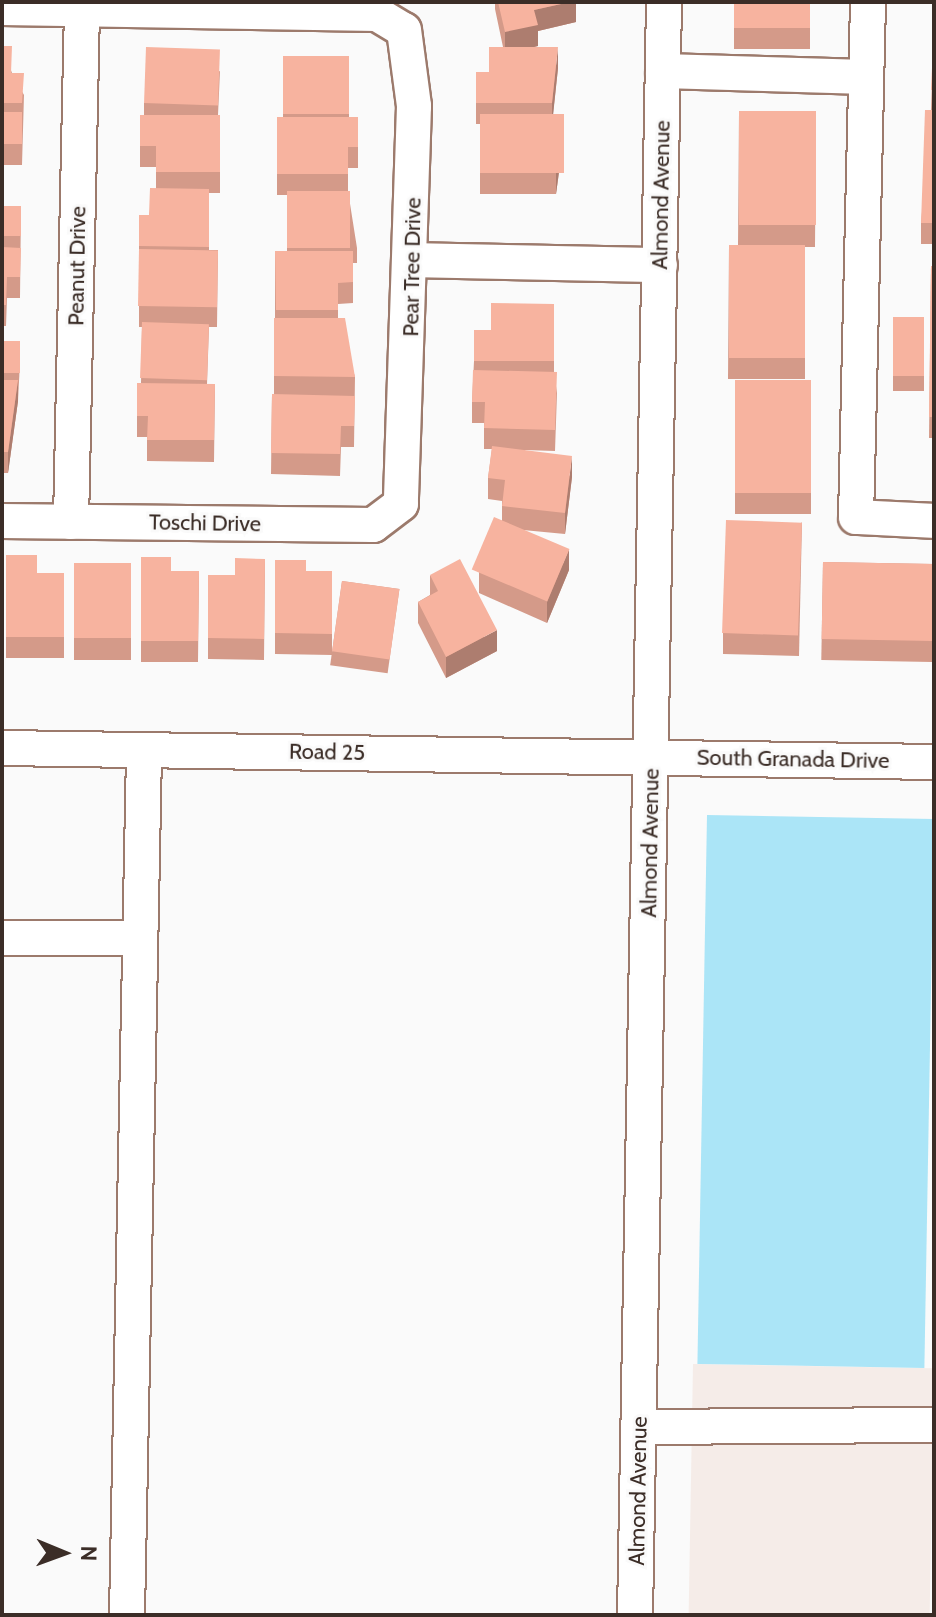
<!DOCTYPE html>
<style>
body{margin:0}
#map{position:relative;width:936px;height:1617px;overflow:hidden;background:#fafafa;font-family:Cabin,sans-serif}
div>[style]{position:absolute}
.built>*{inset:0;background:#f5ece8;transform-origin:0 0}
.water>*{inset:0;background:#abe5f7;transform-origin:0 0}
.roads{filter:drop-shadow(2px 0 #9c7a6c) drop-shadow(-2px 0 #9c7a6c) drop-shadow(0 2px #9c7a6c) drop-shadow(0 -2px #9c7a6c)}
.minor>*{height:34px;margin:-17px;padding:0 17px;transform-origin:17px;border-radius:17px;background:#fff}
.wall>*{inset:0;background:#d49a89;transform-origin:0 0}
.shaded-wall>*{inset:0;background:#ad7d6f}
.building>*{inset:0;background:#f7b39f;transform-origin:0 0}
span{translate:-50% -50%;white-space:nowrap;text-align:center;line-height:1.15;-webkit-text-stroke:6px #fafafa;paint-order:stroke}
.street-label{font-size:22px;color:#3b2d27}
.frame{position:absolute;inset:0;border:4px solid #3b2d27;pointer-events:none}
.north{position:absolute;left:24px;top:1513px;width:80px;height:80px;-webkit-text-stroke:6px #fafafa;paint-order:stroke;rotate:91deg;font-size:22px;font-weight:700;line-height:32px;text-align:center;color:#3b2d27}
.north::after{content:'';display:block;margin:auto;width:28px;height:36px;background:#3b2d27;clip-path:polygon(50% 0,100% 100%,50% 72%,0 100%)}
</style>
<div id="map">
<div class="built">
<i style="left:693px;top:1364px;width:241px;height:251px;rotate:1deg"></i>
</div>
<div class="water">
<i style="left:707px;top:815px;width:227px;height:549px;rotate:1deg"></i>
</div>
<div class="roads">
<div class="minor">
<i style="left:868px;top:2px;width:515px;rotate:91.33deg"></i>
<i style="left:856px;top:517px;width:78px;rotate:2.9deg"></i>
<i style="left:2px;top:8px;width:375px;rotate:0.9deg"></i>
<i style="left:377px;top:14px;width:31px;rotate:31deg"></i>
<i style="left:404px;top:30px;width:77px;rotate:82.5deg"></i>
<i style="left:414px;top:106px;width:398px;rotate:91.9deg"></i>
<i style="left:401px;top:504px;width:35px;rotate:143deg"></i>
<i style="left:373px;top:525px;width:371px;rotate:-179.4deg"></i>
<i style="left:663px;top:71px;width:203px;rotate:1.7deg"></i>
<i style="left:413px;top:260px;width:247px;rotate:1.2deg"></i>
<i style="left:71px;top:522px;width:512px;rotate:-88.77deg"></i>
<i style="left:2px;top:748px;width:932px;rotate:0.86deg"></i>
<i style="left:2px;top:938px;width:138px"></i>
<i style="left:640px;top:1427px;width:294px;rotate:-0.4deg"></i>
<i style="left:127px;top:1615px;width:865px;rotate:-88.87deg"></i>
<i style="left:635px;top:1615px;width:1613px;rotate:-88.97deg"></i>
</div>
</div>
<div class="wall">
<i style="clip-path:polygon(495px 2px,576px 2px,576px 22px,538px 31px,538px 46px,534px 47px,558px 68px,553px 114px,564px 135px,556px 194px,480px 194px,480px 124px,476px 124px,476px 72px,489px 72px,503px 47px,495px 9px)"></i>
<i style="left:734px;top:2px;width:76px;height:47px"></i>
<i style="clip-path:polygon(934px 23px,934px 244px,921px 244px,921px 223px,931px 110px)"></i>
<i style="clip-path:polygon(2px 46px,12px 73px,24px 95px,22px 165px,4px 165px,3px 206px,21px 206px,20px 298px,7px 298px,6px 326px,2px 326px)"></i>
<i style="clip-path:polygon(283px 56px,349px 56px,349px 117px,358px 117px,358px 168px,348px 168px,348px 191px,357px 248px,357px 263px,353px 263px,353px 303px,338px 304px,338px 318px,355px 377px,354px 447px,341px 447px,340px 476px,271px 474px,272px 394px,274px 394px,274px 318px,275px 318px,275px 251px,287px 251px,287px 195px,277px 195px,277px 117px,283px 117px)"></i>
<i style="clip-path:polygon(220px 71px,218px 115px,220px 115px,220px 193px,209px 193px,209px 250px,218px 250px,217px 327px,209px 327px,207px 384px,215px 384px,214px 462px,147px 461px,147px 437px,137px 437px,137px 383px,141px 383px,142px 327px,139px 327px,139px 215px,149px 215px,156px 188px,156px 167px,140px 167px,140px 115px,144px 115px,144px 103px)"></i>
<i style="clip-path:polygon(739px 111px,816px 111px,815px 247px,805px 247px,805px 379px,728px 379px,729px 245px,738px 245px)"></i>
<i style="clip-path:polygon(931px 266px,934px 266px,934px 438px,929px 438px)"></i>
<i style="clip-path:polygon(554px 304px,554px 372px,557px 393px,555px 451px,524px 450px,572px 477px,565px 534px,523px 530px,569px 570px,547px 623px,479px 593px,479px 572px,502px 520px,502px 501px,488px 499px,488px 478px,492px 449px,484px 449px,484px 423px,472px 423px,472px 402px,474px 361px,491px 330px)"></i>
<i style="left:893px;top:317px;width:31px;height:74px"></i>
<i style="clip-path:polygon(2px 341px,20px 362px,18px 401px,8px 473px,2px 473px)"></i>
<i style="left:735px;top:380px;width:76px;height:134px"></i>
<i style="clip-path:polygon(802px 522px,799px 656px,723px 654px,723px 633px)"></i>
<i style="clip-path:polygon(6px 555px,37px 573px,64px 573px,64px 658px,6px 658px)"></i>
<i style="clip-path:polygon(141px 557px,171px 571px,199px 571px,198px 662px,141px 662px)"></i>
<i style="clip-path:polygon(265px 559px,264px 660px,208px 659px,208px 575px,235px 575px)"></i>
<i style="clip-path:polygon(275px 560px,306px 571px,332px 571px,332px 655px,275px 654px)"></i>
<i style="left:823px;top:562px;width:111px;height:98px;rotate:1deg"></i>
<i style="left:74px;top:563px;width:57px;height:97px"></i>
<i style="clip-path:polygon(430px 575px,497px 651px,446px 678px,418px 623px,418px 602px,430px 595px)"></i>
<i style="left:342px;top:581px;width:58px;height:85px;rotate:8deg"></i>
</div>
<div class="shaded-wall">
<i style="clip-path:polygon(570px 2px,576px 2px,576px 22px,538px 31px,538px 46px,505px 54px,505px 32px,534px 10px)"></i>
<i style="clip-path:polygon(558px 47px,558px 68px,552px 125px,552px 103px)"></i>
<i style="clip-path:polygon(564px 114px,564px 135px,556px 194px,556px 173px)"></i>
<i style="clip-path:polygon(18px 380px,18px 401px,8px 473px,8px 452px)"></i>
<i style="clip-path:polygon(572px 456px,572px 477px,565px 534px,565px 513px)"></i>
<i style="clip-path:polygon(569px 549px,569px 570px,547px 623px,547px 602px)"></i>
<i style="clip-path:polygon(497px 630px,497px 651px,446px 678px,446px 657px)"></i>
</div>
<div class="building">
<i style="clip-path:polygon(498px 2px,570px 2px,534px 10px,538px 25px,505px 32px)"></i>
<i style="left:734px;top:2px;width:76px;height:26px"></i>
<i style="clip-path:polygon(934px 23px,934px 90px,931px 90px)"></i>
<i style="clip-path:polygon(2px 46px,12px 46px,11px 73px,24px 73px,22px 103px,2px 103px)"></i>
<i style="left:146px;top:47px;width:74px;height:56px;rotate:2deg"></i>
<i style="clip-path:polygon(489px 47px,558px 47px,552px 103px,476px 103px,476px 72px,489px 72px)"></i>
<i style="left:283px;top:56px;width:66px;height:58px"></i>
<i style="clip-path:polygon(925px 110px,934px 110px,934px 223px,921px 223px)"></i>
<i style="left:739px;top:111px;width:77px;height:114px"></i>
<i style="clip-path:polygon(2px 112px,22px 112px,22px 144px,4px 144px,4px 169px,2px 169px)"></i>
<i style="left:480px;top:114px;width:84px;height:59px"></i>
<i style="clip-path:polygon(140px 115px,220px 115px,220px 172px,156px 172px,156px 146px,140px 146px)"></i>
<i style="clip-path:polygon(277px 117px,358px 117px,358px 147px,348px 147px,348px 174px,277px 174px)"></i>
<i style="clip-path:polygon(2px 179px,3px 179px,3px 206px,21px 206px,21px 236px,2px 236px)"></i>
<i style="clip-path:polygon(150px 188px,209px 189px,209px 247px,139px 246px,139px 215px,149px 215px)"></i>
<i style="left:287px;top:191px;width:63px;height:57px"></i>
<i style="left:729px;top:245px;width:76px;height:113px"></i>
<i style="clip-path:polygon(2px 247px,21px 248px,20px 277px,7px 277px,6px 305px,2px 305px)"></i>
<i style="left:139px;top:249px;width:79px;height:57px;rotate:1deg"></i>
<i style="clip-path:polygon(275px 251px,353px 251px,353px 282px,338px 283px,338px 310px,276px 310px)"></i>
<i style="clip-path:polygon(931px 266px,934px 266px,934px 417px,929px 417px)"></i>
<i style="clip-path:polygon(491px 303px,554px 304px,554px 361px,474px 361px,474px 330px,491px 330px)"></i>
<i style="left:893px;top:317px;width:31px;height:59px"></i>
<i style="clip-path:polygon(274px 318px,345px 318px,355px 377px,274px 376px)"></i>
<i style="left:142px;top:322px;width:67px;height:56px;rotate:2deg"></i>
<i style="left:2px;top:341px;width:18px;height:32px"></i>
<i style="clip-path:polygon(473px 370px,557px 372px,555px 430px,484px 428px,485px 402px,472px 402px)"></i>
<i style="clip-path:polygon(2px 380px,18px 380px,8px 452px,2px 452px)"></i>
<i style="left:735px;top:380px;width:76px;height:113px"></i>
<i style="clip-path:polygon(137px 383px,215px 384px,214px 440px,147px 440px,148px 416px,137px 416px)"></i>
<i style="clip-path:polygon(272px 394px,355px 396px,354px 426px,341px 426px,340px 454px,271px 453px)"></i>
<i style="clip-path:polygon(492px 446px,572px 456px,565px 513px,502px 506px,505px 480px,488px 478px)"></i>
<i style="left:494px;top:517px;width:82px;height:57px;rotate:23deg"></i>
<i style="left:726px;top:520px;width:76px;height:113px;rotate:2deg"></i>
<i style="clip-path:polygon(6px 555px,37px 555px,37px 573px,64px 573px,64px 637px,6px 637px)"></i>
<i style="clip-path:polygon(141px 557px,171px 557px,171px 571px,199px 571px,198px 641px,141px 641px)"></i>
<i style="clip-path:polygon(235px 558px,265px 559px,264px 639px,208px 638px,208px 575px,235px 575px)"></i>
<i style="clip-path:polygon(460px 559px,497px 630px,446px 657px,418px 602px,438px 591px,430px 575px)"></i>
<i style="clip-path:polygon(275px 560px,306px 560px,306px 571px,332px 571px,332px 634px,275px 633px)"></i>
<i style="left:823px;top:562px;width:111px;height:77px;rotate:1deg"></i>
<i style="left:74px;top:563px;width:57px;height:75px"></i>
<i style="left:342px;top:581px;width:58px;height:71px;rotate:8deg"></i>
</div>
<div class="street-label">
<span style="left:661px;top:195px;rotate:-89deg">Almond Avenue</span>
<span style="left:77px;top:266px;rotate:-89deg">Peanut Drive</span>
<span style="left:412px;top:267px;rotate:-89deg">Pear Tree Drive</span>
<span style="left:205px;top:523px;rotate:1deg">Toschi Drive</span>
<span style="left:327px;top:752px;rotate:1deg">Road 25</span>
<span style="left:793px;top:759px;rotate:1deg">South Granada Drive</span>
<span style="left:650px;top:843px;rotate:-89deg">Almond Avenue</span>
<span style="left:638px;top:1491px;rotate:-89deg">Almond Avenue</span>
</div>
<div class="frame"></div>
<div class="north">N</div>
</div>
